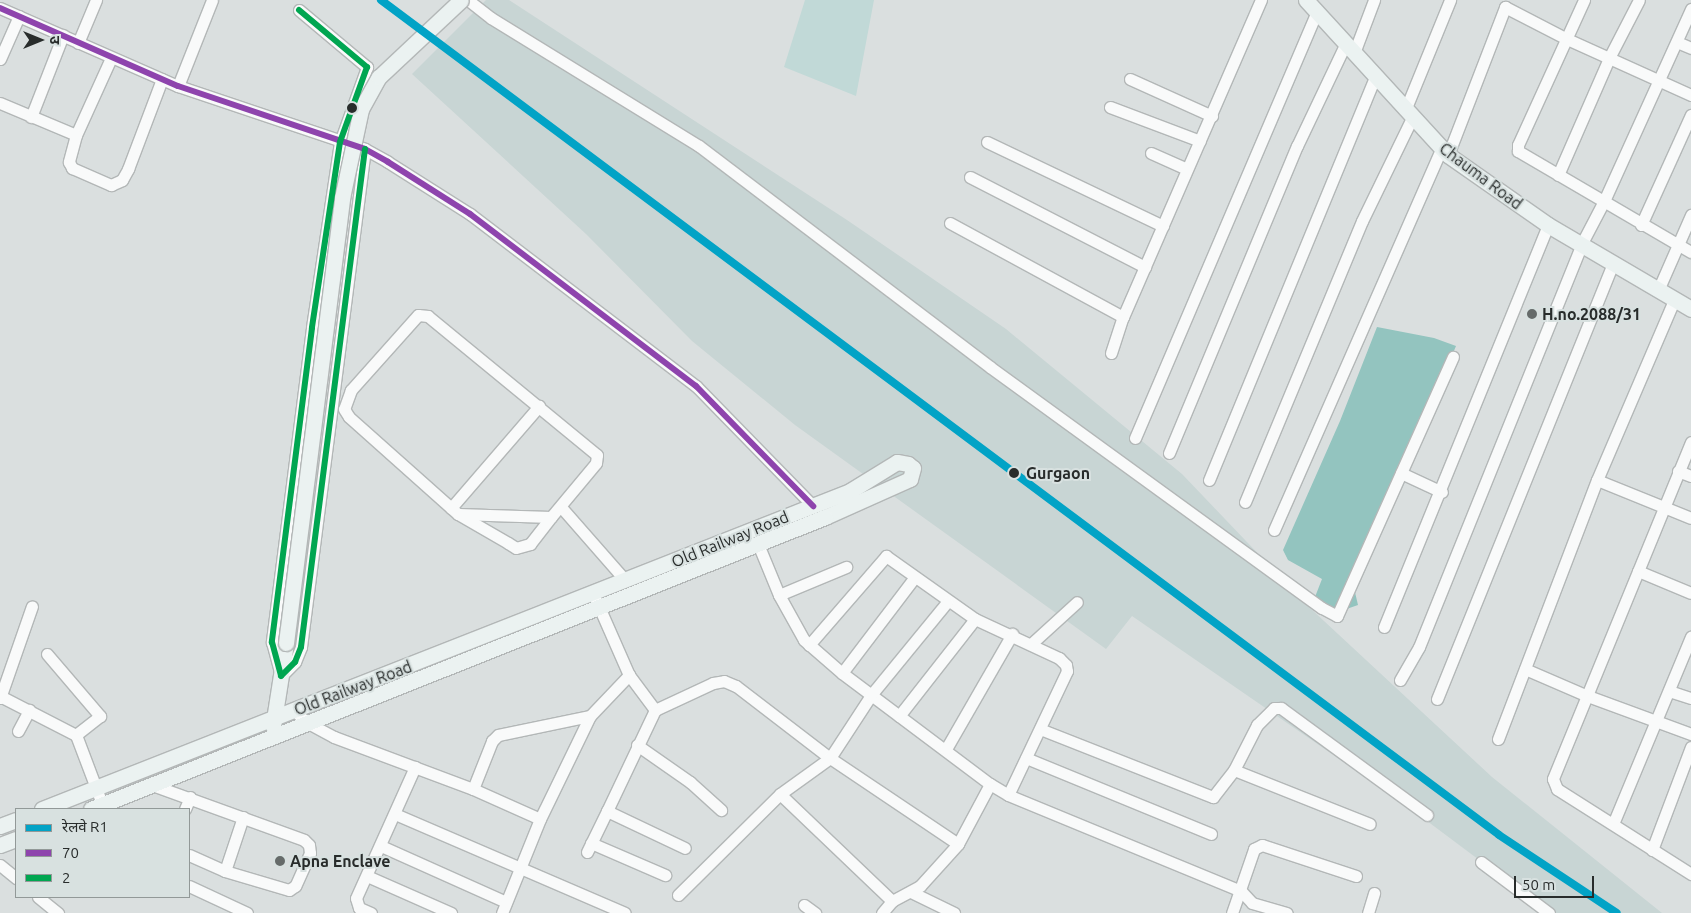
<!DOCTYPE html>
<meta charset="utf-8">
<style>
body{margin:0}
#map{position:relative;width:1691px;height:913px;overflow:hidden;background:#dadfdf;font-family:Ubuntu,"Noto Sans Devanagari",sans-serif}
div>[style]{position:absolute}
.built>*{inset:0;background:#c8d5d4}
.green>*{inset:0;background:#c1d9d7}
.water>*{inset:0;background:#93c4bf}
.roads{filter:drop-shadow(1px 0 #b3b7b7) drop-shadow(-1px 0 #b3b7b7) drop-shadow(0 1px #b3b7b7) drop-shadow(0 -1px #b3b7b7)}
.street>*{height:11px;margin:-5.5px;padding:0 5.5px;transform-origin:5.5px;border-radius:5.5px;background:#f9fafa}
.secondary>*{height:15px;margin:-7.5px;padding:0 7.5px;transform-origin:7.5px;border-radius:7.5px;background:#ebf2f1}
.bridges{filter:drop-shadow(1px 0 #b3b7b7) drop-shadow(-1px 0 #b3b7b7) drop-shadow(0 1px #b3b7b7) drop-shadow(0 -1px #b3b7b7)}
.secondary-bridge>*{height:15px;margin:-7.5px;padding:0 7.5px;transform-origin:7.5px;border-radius:7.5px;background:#ebf2f1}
.bus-1>*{height:6px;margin:-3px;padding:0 3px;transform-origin:3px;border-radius:3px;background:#8e44ad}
.bus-2>*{height:6px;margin:-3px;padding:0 3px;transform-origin:3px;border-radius:3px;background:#00a651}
.rail-1>*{height:8px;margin:-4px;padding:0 4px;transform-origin:4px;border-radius:4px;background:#02a3c6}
.dots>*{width:14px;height:14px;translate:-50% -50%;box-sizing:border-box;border:2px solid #d8e1e0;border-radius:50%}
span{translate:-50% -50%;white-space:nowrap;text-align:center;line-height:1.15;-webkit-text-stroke:4px #d8e1e0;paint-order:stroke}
.street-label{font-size:16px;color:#282c2b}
.poi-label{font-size:16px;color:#282c2b;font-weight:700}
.left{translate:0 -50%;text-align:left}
.stop-label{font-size:16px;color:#282c2b;font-weight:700}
.legend{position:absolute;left:15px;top:808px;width:175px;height:90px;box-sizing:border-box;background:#d8e1e0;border:1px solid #929998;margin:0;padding:6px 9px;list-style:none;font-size:15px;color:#282c2b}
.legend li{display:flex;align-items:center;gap:10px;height:25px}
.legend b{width:25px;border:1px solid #929998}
.north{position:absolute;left:15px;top:15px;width:50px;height:50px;-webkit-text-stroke:4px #d8e1e0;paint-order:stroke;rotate:90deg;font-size:14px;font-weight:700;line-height:20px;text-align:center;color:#282c2b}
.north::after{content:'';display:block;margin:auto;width:18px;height:22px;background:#282c2b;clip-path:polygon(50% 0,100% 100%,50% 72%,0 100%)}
.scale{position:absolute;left:1514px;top:876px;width:80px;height:22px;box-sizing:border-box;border:2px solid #282c2b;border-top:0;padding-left:6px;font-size:15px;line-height:18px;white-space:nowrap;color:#282c2b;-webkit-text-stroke:4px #d8e1e0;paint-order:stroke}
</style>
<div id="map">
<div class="built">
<i style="clip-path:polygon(486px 0,509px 0,847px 220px,1006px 329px,1182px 474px,1310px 608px,1492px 777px,1662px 913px,1550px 913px,1403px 803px,1132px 616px,1106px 649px,795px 425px,692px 341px,586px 234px,412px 74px)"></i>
</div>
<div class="green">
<i style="clip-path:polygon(805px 0,874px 0,856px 96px,784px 67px)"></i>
</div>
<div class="water">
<i style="clip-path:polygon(1377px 327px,1434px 338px,1456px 346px,1354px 588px,1358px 605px,1335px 613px,1315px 597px,1322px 579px,1288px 560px,1283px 550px,1340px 421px)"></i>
</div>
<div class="roads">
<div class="street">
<i style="left:468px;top:0;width:29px;rotate:38deg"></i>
<i style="left:491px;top:18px;width:244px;rotate:31.6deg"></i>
<i style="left:699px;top:146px;width:365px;rotate:37.2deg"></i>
<i style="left:990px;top:367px;width:410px;rotate:36deg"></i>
<i style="left:1322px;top:608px;width:17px;rotate:28deg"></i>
<i style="left:1337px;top:616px;width:284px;rotate:-65.9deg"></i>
<i style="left:1584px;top:0;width:159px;rotate:114.5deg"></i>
<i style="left:1518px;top:145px;width:6px;rotate:90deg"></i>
<i style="left:1518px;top:151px;width:200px;rotate:30.3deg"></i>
<i style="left:0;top:8px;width:194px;rotate:23.7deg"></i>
<i style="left:178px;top:86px;width:197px;rotate:18.6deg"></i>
<i style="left:365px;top:149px;width:26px;rotate:29deg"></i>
<i style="left:388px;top:162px;width:97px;rotate:32.4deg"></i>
<i style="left:470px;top:214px;width:284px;rotate:37.3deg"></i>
<i style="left:696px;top:386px;width:168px;rotate:45.7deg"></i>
<i style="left:299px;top:10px;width:89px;rotate:40deg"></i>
<i style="left:367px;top:67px;width:80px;rotate:109.8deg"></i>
<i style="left:340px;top:142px;width:188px;rotate:98.6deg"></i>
<i style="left:312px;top:328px;width:317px;rotate:97.3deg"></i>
<i style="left:272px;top:642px;width:35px;rotate:75deg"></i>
<i style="left:281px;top:676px;width:20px;rotate:-45deg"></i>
<i style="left:295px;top:662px;width:16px;rotate:-68deg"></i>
<i style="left:301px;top:647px;width:502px;rotate:-82.68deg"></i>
<i style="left:1677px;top:42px;width:15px;rotate:23deg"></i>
<i style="left:78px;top:43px;width:47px;rotate:-67.3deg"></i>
<i style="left:1354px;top:53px;width:57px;rotate:-69.3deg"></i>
<i style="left:111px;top:58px;width:85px;rotate:114.4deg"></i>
<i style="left:76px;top:135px;width:28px;rotate:105deg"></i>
<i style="left:69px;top:162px;width:7px;rotate:63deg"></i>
<i style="left:72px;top:168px;width:43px;rotate:23.6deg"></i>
<i style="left:111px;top:185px;width:12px;rotate:-24deg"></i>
<i style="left:122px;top:180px;width:13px;rotate:-61deg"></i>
<i style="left:128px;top:169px;width:96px;rotate:-69.3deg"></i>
<i style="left:0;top:59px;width:47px;rotate:-66.2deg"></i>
<i style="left:1130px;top:79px;width:90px;rotate:24.3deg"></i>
<i style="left:178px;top:86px;width:92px;rotate:-68.4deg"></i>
<i style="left:0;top:103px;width:82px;rotate:22.8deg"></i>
<i style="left:1110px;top:107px;width:96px;rotate:20.7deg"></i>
<i style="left:1406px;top:108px;width:117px;rotate:-67.8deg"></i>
<i style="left:31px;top:117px;width:88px;rotate:-68.7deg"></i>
<i style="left:987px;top:142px;width:195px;rotate:25.5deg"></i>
<i style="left:1151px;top:153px;width:39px;rotate:24deg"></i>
<i style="left:1448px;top:155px;width:159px;rotate:-68.9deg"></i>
<i style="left:1505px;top:7px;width:70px;rotate:27.3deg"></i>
<i style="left:1567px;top:39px;width:136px;rotate:24.3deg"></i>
<i style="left:1558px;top:175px;width:128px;rotate:-66.4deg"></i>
<i style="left:1609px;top:58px;width:65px;rotate:-62.7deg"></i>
<i style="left:970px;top:177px;width:197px;rotate:27.2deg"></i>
<i style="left:950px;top:223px;width:197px;rotate:28.5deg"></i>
<i style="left:1641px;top:225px;width:121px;rotate:-65.6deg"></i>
<i style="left:1659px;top:288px;width:80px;rotate:-66.3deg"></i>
<i style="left:1111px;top:353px;width:38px;rotate:-72deg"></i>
<i style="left:1123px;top:317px;width:346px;rotate:-66.5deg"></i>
<i style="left:1135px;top:438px;width:462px;rotate:-66.9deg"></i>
<i style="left:1691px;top:442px;width:364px;rotate:112.3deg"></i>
<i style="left:1553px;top:779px;width:11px;rotate:68deg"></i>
<i style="left:1557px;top:789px;width:159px;rotate:32.4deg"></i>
<i style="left:1169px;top:453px;width:333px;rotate:-67.4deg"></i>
<i style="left:1297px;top:146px;width:112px;rotate:-64.6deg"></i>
<i style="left:1678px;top:471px;width:14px;rotate:21deg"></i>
<i style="left:1401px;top:473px;width:45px;rotate:24.9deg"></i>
<i style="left:1209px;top:480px;width:436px;rotate:-67.6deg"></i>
<i style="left:1597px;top:480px;width:101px;rotate:22deg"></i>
<i style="left:1245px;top:502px;width:304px;rotate:-67.4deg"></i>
<i style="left:1362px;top:221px;width:117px;rotate:-64.1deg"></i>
<i style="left:561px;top:507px;width:97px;rotate:48.8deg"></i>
<i style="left:451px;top:508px;width:135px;rotate:-49.2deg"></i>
<i style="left:458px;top:514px;width:93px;rotate:1.8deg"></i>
<i style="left:551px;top:517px;width:70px;rotate:-50.2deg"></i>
<i style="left:596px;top:463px;width:8px;rotate:-83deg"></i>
<i style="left:597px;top:455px;width:219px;rotate:-140.6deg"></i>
<i style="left:428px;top:316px;width:10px;rotate:-174deg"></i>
<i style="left:418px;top:315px;width:101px;rotate:131.8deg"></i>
<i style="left:351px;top:390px;width:20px;rotate:110deg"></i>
<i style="left:344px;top:409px;width:9px;rotate:58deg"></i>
<i style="left:349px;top:417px;width:146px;rotate:41.7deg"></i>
<i style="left:458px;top:514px;width:58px;rotate:30.1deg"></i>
<i style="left:508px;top:543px;width:9px;rotate:32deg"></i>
<i style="left:516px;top:548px;width:15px;rotate:-16deg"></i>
<i style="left:530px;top:544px;width:34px;rotate:-52deg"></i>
<i style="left:1274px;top:530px;width:416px;rotate:-66.3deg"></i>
<i style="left:758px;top:544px;width:55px;rotate:67.6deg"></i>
<i style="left:779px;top:595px;width:51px;rotate:60.9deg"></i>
<i style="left:804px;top:640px;width:50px;rotate:41deg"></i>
<i style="left:842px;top:673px;width:185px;rotate:36.9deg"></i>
<i style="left:990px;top:784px;width:21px;rotate:31deg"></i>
<i style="left:1008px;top:795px;width:252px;rotate:22.4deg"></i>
<i style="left:1241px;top:891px;width:16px;rotate:47deg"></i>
<i style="left:1252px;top:903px;width:36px;rotate:16deg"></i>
<i style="left:1638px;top:571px;width:57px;rotate:22.5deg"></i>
<i style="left:779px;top:595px;width:73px;rotate:-22.7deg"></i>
<i style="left:596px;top:600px;width:82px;rotate:66.3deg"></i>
<i style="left:629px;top:675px;width:44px;rotate:53.4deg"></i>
<i style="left:1384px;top:627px;width:434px;rotate:-67.8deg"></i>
<i style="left:1031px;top:644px;width:62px;rotate:-42.4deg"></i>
<i style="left:809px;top:645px;width:118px;rotate:-49.1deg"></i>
<i style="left:886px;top:556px;width:109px;rotate:35.3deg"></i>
<i style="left:975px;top:619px;width:93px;rotate:24.9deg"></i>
<i style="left:1059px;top:658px;width:10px;rotate:45deg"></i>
<i style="left:1066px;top:665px;width:6px;rotate:81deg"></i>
<i style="left:1067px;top:671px;width:137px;rotate:115.4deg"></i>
<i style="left:47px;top:654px;width:82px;rotate:49.5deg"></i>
<i style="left:100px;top:716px;width:31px;rotate:142deg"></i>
<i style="left:1525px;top:669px;width:65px;rotate:23.4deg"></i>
<i style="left:1585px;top:695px;width:113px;rotate:20.2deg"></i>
<i style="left:842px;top:673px;width:119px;rotate:-52.8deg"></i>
<i style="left:1400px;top:680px;width:38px;rotate:-60deg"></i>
<i style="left:1419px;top:647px;width:436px;rotate:-68deg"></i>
<i style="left:1582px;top:243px;width:47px;rotate:-62.4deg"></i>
<i style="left:1604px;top:201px;width:211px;rotate:-65.6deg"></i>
<i style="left:1669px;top:691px;width:23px;rotate:18deg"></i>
<i style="left:0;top:696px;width:85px;rotate:27.2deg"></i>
<i style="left:76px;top:735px;width:79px;rotate:69.3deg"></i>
<i style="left:0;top:698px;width:97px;rotate:-70.8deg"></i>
<i style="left:1437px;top:699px;width:471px;rotate:-68deg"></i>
<i style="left:295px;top:711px;width:16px;rotate:45deg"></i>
<i style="left:306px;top:722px;width:32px;rotate:28deg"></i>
<i style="left:334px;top:737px;width:148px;rotate:20.5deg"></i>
<i style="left:473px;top:789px;width:73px;rotate:24.1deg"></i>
<i style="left:899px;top:716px;width:123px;rotate:-51.9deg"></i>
<i style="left:1040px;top:729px;width:186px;rotate:21.5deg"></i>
<i style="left:1213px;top:797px;width:34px;rotate:-52deg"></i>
<i style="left:1234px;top:770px;width:51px;rotate:-62.9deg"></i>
<i style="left:1257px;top:725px;width:24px;rotate:-45deg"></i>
<i style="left:1274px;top:708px;width:7px"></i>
<i style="left:1281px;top:708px;width:181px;rotate:36.2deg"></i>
<i style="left:18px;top:731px;width:24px;rotate:-62deg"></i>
<i style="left:1498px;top:739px;width:277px;rotate:-69.1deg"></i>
<i style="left:1597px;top:480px;width:198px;rotate:-66.8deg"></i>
<i style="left:637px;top:745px;width:65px;rotate:34.9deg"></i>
<i style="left:690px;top:782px;width:42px;rotate:42.1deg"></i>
<i style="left:946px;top:749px;width:133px;rotate:-60.1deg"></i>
<i style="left:1026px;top:758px;width:200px;rotate:22.3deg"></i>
<i style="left:1234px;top:770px;width:146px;rotate:21.7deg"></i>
<i style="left:155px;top:786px;width:158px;rotate:19.9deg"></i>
<i style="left:304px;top:840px;width:7px;rotate:45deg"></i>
<i style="left:309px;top:845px;width:8px;rotate:83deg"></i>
<i style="left:310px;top:853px;width:36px;rotate:114deg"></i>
<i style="left:295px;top:886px;width:7px;rotate:146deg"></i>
<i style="left:289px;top:890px;width:67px;rotate:-163.5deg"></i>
<i style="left:225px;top:871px;width:39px;rotate:-156deg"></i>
<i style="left:473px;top:789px;width:52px;rotate:-68.4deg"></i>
<i style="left:492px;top:741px;width:8px;rotate:-45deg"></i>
<i style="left:498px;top:735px;width:94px;rotate:-11.7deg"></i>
<i style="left:780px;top:794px;width:155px;rotate:43.7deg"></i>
<i style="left:185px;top:809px;width:13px;rotate:-67deg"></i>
<i style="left:607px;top:811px;width:112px;rotate:-64.6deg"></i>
<i style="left:655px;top:710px;width:64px;rotate:-25deg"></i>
<i style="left:713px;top:683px;width:11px;rotate:-10deg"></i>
<i style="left:724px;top:681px;width:13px;rotate:23deg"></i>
<i style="left:736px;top:686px;width:118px;rotate:37.5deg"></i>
<i style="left:830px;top:758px;width:154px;rotate:33.9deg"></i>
<i style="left:395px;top:814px;width:250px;rotate:23.3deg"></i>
<i style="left:1613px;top:824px;width:203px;rotate:-67.4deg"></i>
<i style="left:591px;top:843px;width:81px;rotate:23.4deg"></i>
<i style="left:381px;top:846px;width:137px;rotate:24.1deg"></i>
<i style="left:1652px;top:850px;width:110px;rotate:-69.3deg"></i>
<i style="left:587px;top:852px;width:46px;rotate:-64deg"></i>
<i style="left:607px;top:811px;width:86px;rotate:25.4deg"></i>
<i style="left:1481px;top:862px;width:85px;rotate:36.9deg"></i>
<i style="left:0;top:865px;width:21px;rotate:39deg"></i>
<i style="left:225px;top:871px;width:57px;rotate:-71.6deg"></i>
<i style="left:367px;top:876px;width:92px;rotate:23.8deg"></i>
<i style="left:189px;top:886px;width:64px;rotate:25deg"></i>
<i style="left:911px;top:892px;width:48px;rotate:26deg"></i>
<i style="left:678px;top:895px;width:144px;rotate:-44.7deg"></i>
<i style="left:780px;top:794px;width:62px;rotate:-35.8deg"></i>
<i style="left:830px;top:758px;width:75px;rotate:-56.9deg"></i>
<i style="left:871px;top:695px;width:120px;rotate:-50.7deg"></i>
<i style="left:38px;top:897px;width:26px;rotate:39deg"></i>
<i style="left:804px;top:905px;width:14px;rotate:36deg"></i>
<i style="left:371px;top:913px;width:13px;rotate:-157deg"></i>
<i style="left:359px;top:908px;width:10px;rotate:-107deg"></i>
<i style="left:356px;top:898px;width:144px;rotate:-65.8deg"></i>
<i style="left:502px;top:913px;width:101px;rotate:-68deg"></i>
<i style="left:540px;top:819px;width:114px;rotate:-64.1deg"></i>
<i style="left:590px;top:716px;width:57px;rotate:-46.4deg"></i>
<i style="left:882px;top:913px;width:16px;rotate:-50deg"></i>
<i style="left:892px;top:901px;width:32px;rotate:-28deg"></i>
<i style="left:920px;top:886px;width:57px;rotate:-47.9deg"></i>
<i style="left:958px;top:844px;width:68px;rotate:-61.9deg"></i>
<i style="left:1232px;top:913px;width:68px;rotate:-71deg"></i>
<i style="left:1254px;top:849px;width:9px;rotate:-27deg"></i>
<i style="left:1262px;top:845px;width:99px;rotate:18.3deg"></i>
<i style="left:1368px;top:913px;width:21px;rotate:-73deg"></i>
</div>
<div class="secondary">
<i style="left:1306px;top:0;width:210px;rotate:47.5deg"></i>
<i style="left:1448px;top:155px;width:122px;rotate:35deg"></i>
<i style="left:1548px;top:225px;width:166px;rotate:30.4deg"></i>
<i style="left:273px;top:726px;width:84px;rotate:-81.1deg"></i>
<i style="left:42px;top:809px;width:868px;rotate:-21.48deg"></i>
<i style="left:850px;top:491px;width:55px;rotate:-31.7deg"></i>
<i style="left:897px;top:462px;width:11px;rotate:10deg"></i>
<i style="left:908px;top:464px;width:6px;rotate:39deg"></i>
<i style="left:913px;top:468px;width:11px;rotate:105deg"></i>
<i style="left:910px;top:479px;width:93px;rotate:155.9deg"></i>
<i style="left:825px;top:517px;width:790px;rotate:158.31deg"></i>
<i style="left:0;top:826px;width:17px;rotate:-21deg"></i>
<i style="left:0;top:845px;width:17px;rotate:-21deg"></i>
</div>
</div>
<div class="bridges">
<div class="secondary-bridge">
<i style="left:286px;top:643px;width:449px;rotate:-82.8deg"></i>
<i style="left:342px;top:198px;width:91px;rotate:-77.9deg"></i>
<i style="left:361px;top:109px;width:37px;rotate:-61deg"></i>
<i style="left:379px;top:77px;width:112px;rotate:-43.2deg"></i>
</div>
</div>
<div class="bus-1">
<i style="left:0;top:8px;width:194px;rotate:23.7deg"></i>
<i style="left:178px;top:86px;width:197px;rotate:18.6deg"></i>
<i style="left:365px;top:149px;width:26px;rotate:29deg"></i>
<i style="left:388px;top:162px;width:97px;rotate:32.4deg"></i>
<i style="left:470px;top:214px;width:284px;rotate:37.3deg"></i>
<i style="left:696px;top:386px;width:168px;rotate:45.7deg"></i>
</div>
<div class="bus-2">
<i style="left:299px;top:10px;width:89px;rotate:40deg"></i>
<i style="left:367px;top:67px;width:80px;rotate:109.8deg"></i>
<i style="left:340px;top:142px;width:188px;rotate:98.6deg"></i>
<i style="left:312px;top:328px;width:317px;rotate:97.3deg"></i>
<i style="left:272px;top:642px;width:35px;rotate:75deg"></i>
<i style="left:281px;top:676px;width:20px;rotate:-45deg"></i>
<i style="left:295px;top:662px;width:16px;rotate:-68deg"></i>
<i style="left:301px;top:647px;width:502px;rotate:-82.68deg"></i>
</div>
<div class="rail-1">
<i style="left:381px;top:0;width:1395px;rotate:36.75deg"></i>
<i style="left:1499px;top:835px;width:141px;rotate:33.5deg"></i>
</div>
<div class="dots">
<i style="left:352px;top:108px;background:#282c2b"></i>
<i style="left:1532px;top:314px;background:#666b6a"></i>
<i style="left:1014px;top:473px;background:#282c2b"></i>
<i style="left:280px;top:861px;background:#666b6a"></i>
</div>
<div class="street-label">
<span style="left:1481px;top:176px;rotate:37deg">Chauma Road</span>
<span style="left:730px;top:539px;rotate:-22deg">Old Railway Road</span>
<span style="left:353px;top:688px;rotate:-21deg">Old Railway Road</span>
</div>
<div class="poi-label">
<span class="left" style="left:1542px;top:314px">H.no.2088/31</span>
<span class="left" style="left:290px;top:861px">Apna Enclave</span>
</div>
<div class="stop-label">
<span class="left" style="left:1026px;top:473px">Gurgaon</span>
</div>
<ul class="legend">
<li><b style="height:6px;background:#02a3c6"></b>रेलवे R1</li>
<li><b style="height:6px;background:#8e44ad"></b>70</li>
<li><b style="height:6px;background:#00a651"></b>2</li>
</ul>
<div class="north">उ</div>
<div class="scale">50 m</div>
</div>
